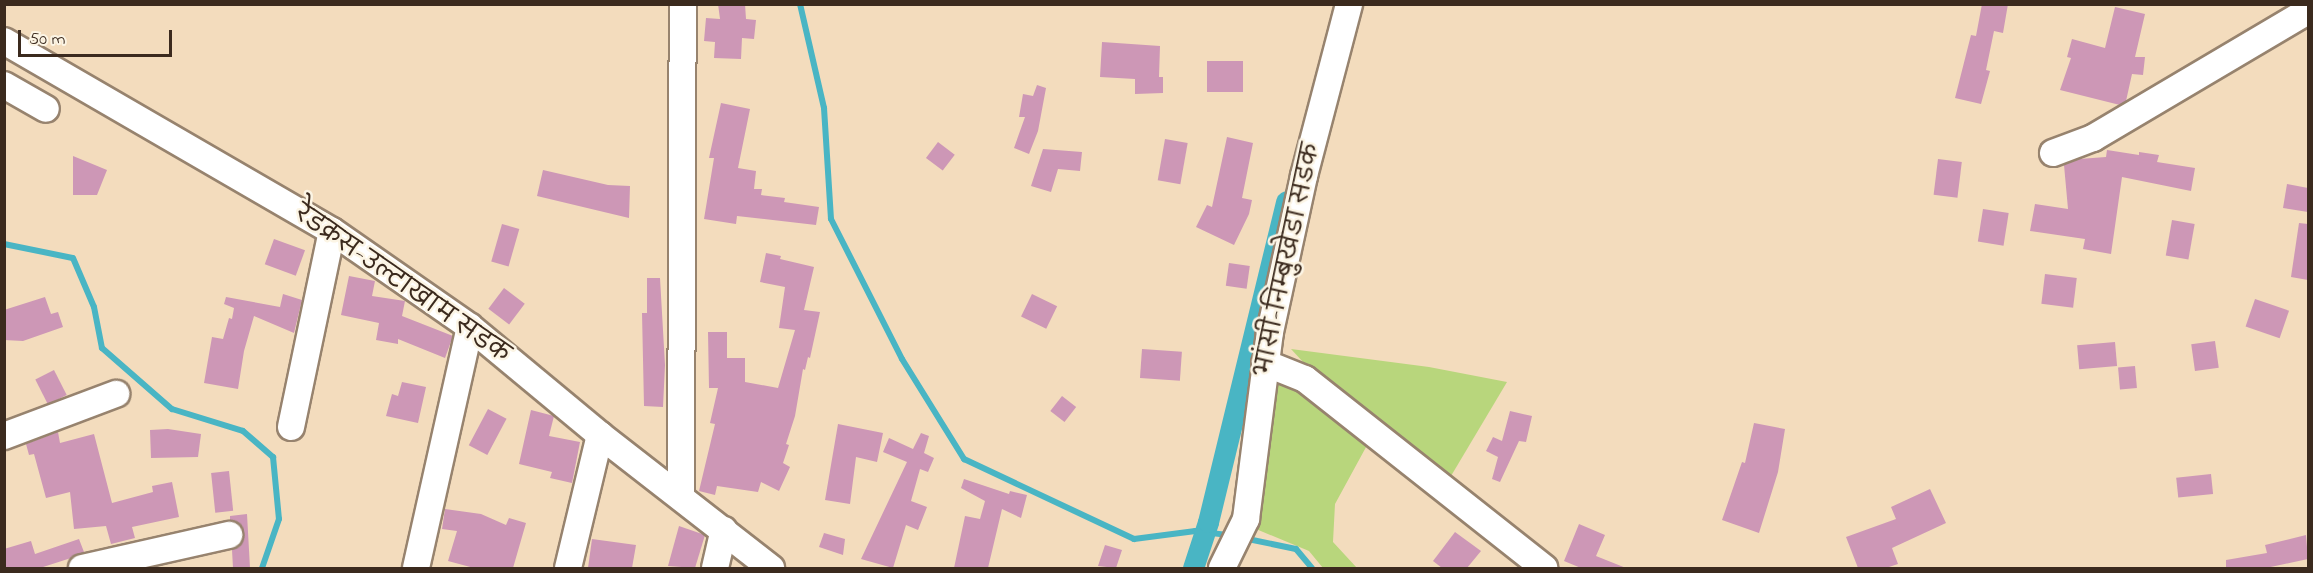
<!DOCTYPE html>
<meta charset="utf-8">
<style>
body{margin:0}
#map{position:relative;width:2313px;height:573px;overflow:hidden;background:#f3dcbd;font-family:"Indie Flower","Playpen Sans Deva",sans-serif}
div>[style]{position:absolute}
.green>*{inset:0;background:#b8d67c}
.stream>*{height:6px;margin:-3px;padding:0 3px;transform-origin:3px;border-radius:3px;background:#49b5c4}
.canal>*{height:21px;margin:-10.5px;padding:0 10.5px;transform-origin:10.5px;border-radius:10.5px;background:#49b5c4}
.building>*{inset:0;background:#cd97b6;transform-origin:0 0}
.roads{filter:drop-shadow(2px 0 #97836e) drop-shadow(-2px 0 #97836e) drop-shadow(0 2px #97836e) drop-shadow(0 -2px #97836e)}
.minor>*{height:26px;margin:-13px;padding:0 13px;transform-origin:13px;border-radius:13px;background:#fff}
span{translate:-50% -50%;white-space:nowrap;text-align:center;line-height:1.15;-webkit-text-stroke:5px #fcf5e5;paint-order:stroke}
.street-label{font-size:24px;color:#3b2a1e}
.frame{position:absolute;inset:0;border:6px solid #3b2a1e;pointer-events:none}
.scale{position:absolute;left:18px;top:30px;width:154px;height:27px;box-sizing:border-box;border:3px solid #3b2a1e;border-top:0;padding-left:8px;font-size:18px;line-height:21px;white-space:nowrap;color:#3b2a1e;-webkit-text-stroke:4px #fcf5e5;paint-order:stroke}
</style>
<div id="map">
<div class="green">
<i style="clip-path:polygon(1291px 349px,1429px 367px,1507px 382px,1448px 481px,1329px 390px)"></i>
<i style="clip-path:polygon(1278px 373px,1371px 438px,1335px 504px,1333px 542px,1357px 568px,1323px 568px,1309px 551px,1256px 529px,1261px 479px)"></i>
</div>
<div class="stream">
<i style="left:800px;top:4px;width:107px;rotate:77deg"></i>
<i style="left:824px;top:108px;width:111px;rotate:86.4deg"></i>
<i style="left:831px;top:219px;width:157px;rotate:63.1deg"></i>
<i style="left:902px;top:359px;width:118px;rotate:58.2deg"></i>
<i style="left:964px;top:459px;width:188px;rotate:25.2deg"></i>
<i style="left:1134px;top:539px;width:62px;rotate:-7.5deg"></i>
<i style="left:1195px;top:531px;width:38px;rotate:7deg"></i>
<i style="left:4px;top:244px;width:70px;rotate:11.5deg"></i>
<i style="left:73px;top:258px;width:53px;rotate:66.8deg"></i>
<i style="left:94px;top:307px;width:42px;rotate:79deg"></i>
<i style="left:102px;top:348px;width:93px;rotate:41.1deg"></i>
<i style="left:172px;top:409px;width:74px;rotate:17.2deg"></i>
<i style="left:243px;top:431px;width:40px;rotate:41deg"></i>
<i style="left:273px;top:457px;width:62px;rotate:84.5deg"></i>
<i style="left:279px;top:519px;width:52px;rotate:109.1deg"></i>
<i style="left:1243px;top:538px;width:54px;rotate:11.7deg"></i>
<i style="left:1296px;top:549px;width:25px;rotate:50deg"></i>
</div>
<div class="canal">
<i style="left:1193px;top:568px;width:48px;rotate:-71.9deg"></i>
<i style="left:1208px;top:522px;width:330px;rotate:-76.3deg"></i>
</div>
<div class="building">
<i style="clip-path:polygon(718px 4px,745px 4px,746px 19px,756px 20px,754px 39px,742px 38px,741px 59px,714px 58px,715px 42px,704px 41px,706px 18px,720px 19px)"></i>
<i style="clip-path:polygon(1982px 4px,2008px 4px,2003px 33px,1994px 31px,1986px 70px,1990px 71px,1981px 104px,1955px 98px,1971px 35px,1976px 36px)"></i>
<i style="clip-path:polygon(2115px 7px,2145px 14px,2135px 57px,2145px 57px,2143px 75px,2132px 74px,2126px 101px,2120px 105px,2060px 90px,2071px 58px,2067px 57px,2072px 39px,2105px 48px)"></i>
<i style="clip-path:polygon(1102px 42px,1160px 46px,1159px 77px,1163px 77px,1163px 93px,1135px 94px,1135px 79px,1100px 77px)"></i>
<i style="left:1207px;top:61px;width:36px;height:31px"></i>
<i style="clip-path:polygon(1037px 85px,1046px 88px,1038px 131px,1029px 154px,1014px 148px,1025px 117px,1019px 117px,1023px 94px,1033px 96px)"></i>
<i style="clip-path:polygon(721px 103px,750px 109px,738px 168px,756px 171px,754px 189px,762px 189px,761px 195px,785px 198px,784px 202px,819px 207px,816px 225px,737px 216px,736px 224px,704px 219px,714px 158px,709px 158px)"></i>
<i style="clip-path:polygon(1227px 137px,1253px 143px,1242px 198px,1252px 200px,1249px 214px,1234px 245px,1196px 227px,1207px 205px,1212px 207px)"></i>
<i style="left:1165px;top:139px;width:23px;height:42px;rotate:10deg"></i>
<i style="left:938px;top:142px;width:21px;height:20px;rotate:37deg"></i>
<i style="clip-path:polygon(1043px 149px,1082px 152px,1080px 171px,1058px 169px,1051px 192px,1031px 186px)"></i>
<i style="clip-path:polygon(2107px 150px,2139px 155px,2139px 152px,2159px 155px,2157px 162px,2195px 168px,2191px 191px,2122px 177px,2111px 254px,2083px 249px,2085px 239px,2030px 231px,2035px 204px,2068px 209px,2064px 165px,2079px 159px,2106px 157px)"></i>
<i style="clip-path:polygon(73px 156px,107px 170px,97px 195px,73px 195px)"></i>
<i style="left:1938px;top:159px;width:24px;height:36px;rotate:7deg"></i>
<i style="clip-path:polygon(543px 170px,608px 185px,630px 186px,629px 218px,537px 196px)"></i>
<i style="clip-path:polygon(2287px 184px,2308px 188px,2308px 212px,2283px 208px)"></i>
<i style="left:1983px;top:209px;width:26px;height:33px;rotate:9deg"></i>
<i style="left:2172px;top:220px;width:23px;height:36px;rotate:10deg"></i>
<i style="clip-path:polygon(2299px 223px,2308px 224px,2308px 280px,2291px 277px)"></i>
<i style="left:502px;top:224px;width:18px;height:39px;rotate:16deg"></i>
<i style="left:274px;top:239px;width:33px;height:27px;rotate:20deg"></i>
<i style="clip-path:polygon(766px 253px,781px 256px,780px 259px,814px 267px,804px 310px,820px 312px,810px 358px,808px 357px,805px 370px,803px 369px,795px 416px,786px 444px,789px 445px,783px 463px,790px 467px,779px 491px,761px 482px,758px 492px,717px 486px,715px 495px,699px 491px,715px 424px,710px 423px,718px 388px,709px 388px,708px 332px,727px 332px,727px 358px,745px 358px,745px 382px,778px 388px,795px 330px,779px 328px,785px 287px,760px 282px)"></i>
<i style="left:1229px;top:263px;width:21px;height:23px;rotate:8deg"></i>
<i style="left:2045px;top:274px;width:32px;height:30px;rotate:7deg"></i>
<i style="clip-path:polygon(349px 276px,375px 281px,372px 296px,405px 301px,402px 316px,453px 336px,445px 358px,398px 339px,398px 344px,376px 340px,379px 323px,341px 315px)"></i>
<i style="clip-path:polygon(647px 278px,660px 278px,665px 365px,663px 407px,644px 406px,642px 313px,647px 313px)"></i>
<i style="left:504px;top:288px;width:26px;height:26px;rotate:37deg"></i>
<i style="clip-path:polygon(283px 294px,302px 300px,294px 333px,254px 316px,244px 351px,238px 389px,204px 383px,212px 337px,223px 339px,229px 318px,232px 319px,234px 308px,224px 304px,226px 297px,280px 307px)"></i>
<i style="left:1032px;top:294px;width:28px;height:25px;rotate:26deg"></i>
<i style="clip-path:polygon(45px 297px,51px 314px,58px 312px,63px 327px,23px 341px,4px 340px,4px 310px)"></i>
<i style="left:2255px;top:299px;width:36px;height:29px;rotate:19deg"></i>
<i style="left:2215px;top:341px;width:27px;height:24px;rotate:82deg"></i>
<i style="left:2115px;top:342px;width:24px;height:38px;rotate:85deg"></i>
<i style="left:1142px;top:349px;width:40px;height:29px;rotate:4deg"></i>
<i style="left:2135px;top:366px;width:22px;height:17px;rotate:85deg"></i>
<i style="left:54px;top:370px;width:28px;height:21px;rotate:63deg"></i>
<i style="clip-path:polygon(402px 382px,426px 387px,418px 423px,386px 416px,392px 394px,398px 396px)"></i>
<i style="left:1062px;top:396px;width:18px;height:19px;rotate:38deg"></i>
<i style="left:488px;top:409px;width:21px;height:41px;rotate:28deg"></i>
<i style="clip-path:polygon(531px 410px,554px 416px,549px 436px,580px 442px,572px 483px,550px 478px,552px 472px,519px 464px)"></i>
<i style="clip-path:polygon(1510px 411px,1532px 416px,1526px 442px,1519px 441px,1500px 482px,1492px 479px,1498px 457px,1486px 451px,1493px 437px,1502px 441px)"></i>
<i style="clip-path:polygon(1754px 423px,1785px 429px,1778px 472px,1759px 533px,1722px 520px,1742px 462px,1745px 463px)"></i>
<i style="clip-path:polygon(838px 424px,883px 433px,877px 462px,856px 457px,850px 504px,825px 500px)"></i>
<i style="clip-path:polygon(168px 429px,201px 434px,198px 457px,151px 458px,150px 430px)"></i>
<i style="clip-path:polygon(58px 432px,60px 443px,94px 434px,112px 503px,153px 492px,152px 486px,172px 482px,179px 517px,132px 527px,135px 538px,111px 544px,106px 526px,74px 529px,70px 492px,46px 498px,34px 454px,29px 455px,26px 444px)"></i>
<i style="clip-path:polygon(921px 433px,929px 436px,924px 453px,934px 458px,928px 472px,920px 469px,911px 501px,927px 507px,918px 530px,906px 525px,893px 568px,861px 559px,907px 462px,883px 452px,889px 438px,913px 449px)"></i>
<i style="left:229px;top:471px;width:40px;height:18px;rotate:84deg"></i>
<i style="left:2211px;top:474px;width:20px;height:35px;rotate:84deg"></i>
<i style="clip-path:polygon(964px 479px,1009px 494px,1010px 491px,1027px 495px,1021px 518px,1002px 509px,988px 568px,954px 568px,965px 516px,980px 519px,985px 501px,961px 488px)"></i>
<i style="clip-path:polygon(1930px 489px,1946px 523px,1892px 548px,1898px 564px,1886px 568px,1858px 568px,1846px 537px,1896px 519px,1891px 507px)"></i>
<i style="clip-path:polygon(445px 509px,481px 514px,506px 525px,509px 518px,526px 523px,513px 568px,474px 568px,448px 561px,457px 531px,442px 529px)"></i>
<i style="clip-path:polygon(247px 514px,250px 568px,233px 568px,232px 550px,240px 546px,244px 532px,240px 524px,230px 520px,230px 516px)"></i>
<i style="clip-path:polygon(1579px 524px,1605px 535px,1596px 556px,1626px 568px,1581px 568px,1564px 561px)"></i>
<i style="clip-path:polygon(679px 526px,705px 535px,695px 568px,668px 566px)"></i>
<i style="clip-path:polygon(1455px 532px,1481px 551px,1467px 568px,1442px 568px,1433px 561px)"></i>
<i style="clip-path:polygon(824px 533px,845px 539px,843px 555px,819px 547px)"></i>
<i style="clip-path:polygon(2306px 535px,2308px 559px,2266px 568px,2226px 568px,2226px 560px,2267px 553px,2265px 545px)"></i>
<i style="clip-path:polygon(79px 539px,84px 552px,71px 558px,40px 568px,4px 568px,4px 549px,31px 541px,35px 554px)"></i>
<i style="clip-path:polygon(592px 539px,636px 545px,632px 568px,588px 568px)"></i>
<i style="clip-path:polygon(1105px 545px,1122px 550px,1116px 568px,1098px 566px)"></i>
</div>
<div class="roads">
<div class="minor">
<i style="left:4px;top:41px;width:379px;rotate:30.1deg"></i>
<i style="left:332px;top:231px;width:168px;rotate:34.8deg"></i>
<i style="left:470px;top:327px;width:169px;rotate:39.7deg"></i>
<i style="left:600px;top:435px;width:217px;rotate:37.9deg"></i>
<i style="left:4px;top:85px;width:48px;rotate:29.7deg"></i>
<i style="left:2053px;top:153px;width:43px;rotate:-20.6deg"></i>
<i style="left:2093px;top:138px;width:250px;rotate:-30.6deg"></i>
<i style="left:1265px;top:363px;width:43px;rotate:21.8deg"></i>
<i style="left:1305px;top:379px;width:305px;rotate:38.3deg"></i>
<i style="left:291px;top:427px;width:200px;rotate:-78.2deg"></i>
<i style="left:4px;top:436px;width:120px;rotate:-20.6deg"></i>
<i style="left:681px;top:497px;width:493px;rotate:-89.8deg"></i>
<i style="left:82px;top:568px;width:151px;rotate:-12.7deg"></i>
<i style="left:416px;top:568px;width:247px;rotate:-77.4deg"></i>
<i style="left:568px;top:568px;width:137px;rotate:-76.5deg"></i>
<i style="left:715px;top:568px;width:39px;rotate:-77deg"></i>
<i style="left:1222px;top:568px;width:55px;rotate:-63.9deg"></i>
<i style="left:1246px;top:519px;width:189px;rotate:-82.7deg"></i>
<i style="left:1270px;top:332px;width:160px;rotate:-77.7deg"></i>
<i style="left:1304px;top:176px;width:178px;rotate:-75.3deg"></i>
</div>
</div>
<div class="street-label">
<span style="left:1289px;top:260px;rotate:-78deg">भांसी-निम्बुखेडा सडक</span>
<span style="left:401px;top:285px;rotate:35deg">रेडक्रस-उल्टाखाम सडक</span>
</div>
<div class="frame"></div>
<div class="scale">50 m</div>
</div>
